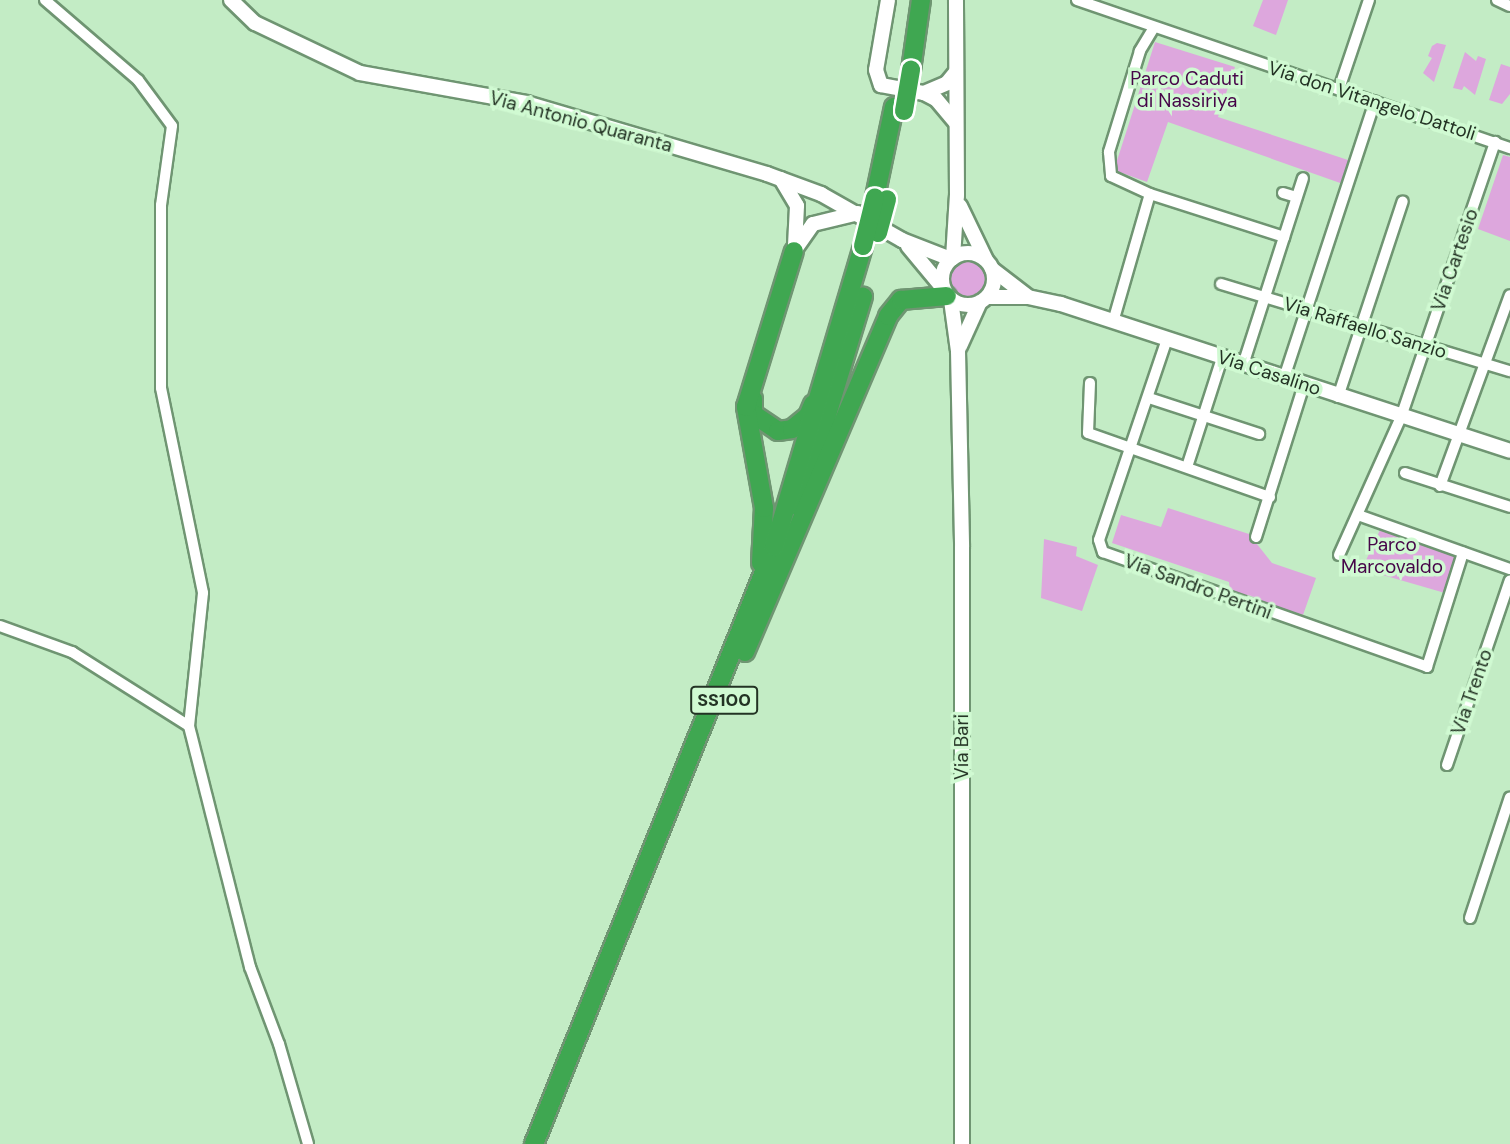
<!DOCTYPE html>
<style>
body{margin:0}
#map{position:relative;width:1510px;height:1144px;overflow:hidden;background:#c3ecc5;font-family:"DM Sans",sans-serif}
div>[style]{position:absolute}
.green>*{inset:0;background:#dda7dd}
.round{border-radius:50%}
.roads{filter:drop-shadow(2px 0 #6f9572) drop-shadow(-2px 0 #6f9572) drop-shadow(0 2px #6f9572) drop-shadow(0 -2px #6f9572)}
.street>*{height:10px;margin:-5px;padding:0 5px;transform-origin:5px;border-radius:5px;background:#fff}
.secondary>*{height:14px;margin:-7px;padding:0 7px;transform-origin:7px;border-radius:7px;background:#fff}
.secondary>.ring{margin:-7px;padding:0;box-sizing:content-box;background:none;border:14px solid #fff;border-radius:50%}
.highway>*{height:18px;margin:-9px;padding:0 9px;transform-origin:9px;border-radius:9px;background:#3fa751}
.bridges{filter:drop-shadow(2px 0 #fff) drop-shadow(-2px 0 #fff) drop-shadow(0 2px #fff) drop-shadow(0 -2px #fff)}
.highway-bridge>*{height:18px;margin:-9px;padding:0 9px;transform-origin:9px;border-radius:9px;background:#3fa751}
span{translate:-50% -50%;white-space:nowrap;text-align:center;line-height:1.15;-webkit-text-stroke:7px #d0fad2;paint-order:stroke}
.shield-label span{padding:2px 5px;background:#d0fad2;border:2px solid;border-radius:5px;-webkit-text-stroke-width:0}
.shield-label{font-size:18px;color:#233324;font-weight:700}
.park-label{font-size:19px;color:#460548}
.street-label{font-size:19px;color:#233324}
</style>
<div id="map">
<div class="green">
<i style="clip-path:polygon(1263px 0,1288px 0,1276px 35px,1253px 26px)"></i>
<i style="clip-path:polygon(1155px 42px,1235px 67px,1218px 117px,1351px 161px,1343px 184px,1168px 122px,1147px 182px,1114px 170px)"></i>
<i style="clip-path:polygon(1437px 43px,1446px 45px,1434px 82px,1423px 73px,1432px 58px,1428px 56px,1432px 46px)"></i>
<i style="clip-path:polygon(1465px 52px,1476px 61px,1478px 56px,1486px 59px,1475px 95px,1464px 86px,1462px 90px,1453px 88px)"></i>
<i style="clip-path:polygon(1501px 64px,1510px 67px,1510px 94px,1502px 104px,1489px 100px)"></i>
<i style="clip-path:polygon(1503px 155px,1510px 157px,1510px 241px,1478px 229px)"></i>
<i class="round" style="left:951px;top:262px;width:34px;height:34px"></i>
<i style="clip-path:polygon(1168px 508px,1249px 534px,1272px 563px,1316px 578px,1303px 615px,1230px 590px,1229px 582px,1112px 543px,1121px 515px,1161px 527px)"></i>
<i style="clip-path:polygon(1380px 530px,1457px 556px,1445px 593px,1362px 569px)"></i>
<i style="clip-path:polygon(1044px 539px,1077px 547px,1076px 556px,1098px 565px,1082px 611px,1041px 598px)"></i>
</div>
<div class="roads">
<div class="street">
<i style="left:45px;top:0;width:123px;rotate:40.7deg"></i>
<i style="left:138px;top:80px;width:57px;rotate:53.5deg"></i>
<i style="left:172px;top:126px;width:80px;rotate:97.9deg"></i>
<i style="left:161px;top:205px;width:183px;rotate:90deg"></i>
<i style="left:161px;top:388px;width:209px;rotate:78.4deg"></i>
<i style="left:203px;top:593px;width:134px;rotate:96deg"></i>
<i style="left:189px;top:726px;width:249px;rotate:75.8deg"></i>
<i style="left:250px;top:967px;width:82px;rotate:69.4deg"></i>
<i style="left:279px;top:1044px;width:104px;rotate:73.8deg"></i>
<i style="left:1077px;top:0;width:458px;rotate:18.9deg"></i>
<i style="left:1497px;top:0;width:14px;rotate:25deg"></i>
<i style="left:1153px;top:29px;width:26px;rotate:121deg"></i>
<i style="left:1140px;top:51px;width:106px;rotate:107.1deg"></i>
<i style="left:1109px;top:152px;width:24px;rotate:85deg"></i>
<i style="left:1111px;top:176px;width:43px;rotate:24.8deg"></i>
<i style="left:1150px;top:194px;width:141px;rotate:17.8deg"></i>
<i style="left:1339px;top:89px;width:94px;rotate:-71.4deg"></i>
<i style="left:1283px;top:193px;width:14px;rotate:17deg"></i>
<i style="left:1221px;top:284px;width:302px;rotate:16.8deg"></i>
<i style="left:1113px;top:322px;width:133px;rotate:-73.9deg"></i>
<i style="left:1167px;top:339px;width:212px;rotate:108.7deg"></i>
<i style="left:1099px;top:540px;width:13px;rotate:72deg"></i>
<i style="left:1103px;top:552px;width:344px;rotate:19.5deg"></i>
<i style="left:1427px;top:667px;width:120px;rotate:-72.5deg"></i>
<i style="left:1243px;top:365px;width:196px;rotate:-72.2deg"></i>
<i style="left:1284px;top:378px;width:291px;rotate:-71.8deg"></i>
<i style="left:1090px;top:383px;width:50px;rotate:92.3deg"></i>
<i style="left:1088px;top:433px;width:193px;rotate:19.4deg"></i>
<i style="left:1338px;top:397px;width:206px;rotate:-71.7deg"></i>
<i style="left:1149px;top:398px;width:116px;rotate:18.1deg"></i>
<i style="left:1187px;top:467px;width:114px;rotate:-72.2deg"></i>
<i style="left:1405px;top:473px;width:110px;rotate:17.9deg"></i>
<i style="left:1440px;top:486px;width:203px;rotate:-69.9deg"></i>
<i style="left:1358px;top:515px;width:161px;rotate:19.6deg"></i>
<i style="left:1256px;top:537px;width:159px;rotate:-72.5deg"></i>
<i style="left:1339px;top:555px;width:151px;rotate:-65.8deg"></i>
<i style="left:1401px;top:417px;width:291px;rotate:-71.1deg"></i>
<i style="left:0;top:626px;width:77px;rotate:19.9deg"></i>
<i style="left:72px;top:652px;width:138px;rotate:32.3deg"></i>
<i style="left:1447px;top:765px;width:195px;rotate:-71.2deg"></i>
<i style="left:1470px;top:918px;width:127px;rotate:-71.7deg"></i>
</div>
<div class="secondary">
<i style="left:231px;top:0;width:33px;rotate:44deg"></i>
<i style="left:255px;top:23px;width:116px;rotate:25.5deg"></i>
<i style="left:360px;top:73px;width:169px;rotate:10.2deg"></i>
<i style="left:526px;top:103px;width:251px;rotate:16.4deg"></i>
<i style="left:767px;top:174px;width:58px;rotate:20.3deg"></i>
<i style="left:821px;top:194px;width:93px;rotate:29.6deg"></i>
<i style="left:902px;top:240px;width:53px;rotate:21.2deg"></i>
<i style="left:888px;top:0;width:71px;rotate:99.7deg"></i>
<i style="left:876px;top:70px;width:16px;rotate:72deg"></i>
<i style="left:881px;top:85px;width:44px;rotate:10.5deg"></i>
<i style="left:924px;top:93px;width:13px;rotate:27deg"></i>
<i style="left:936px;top:99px;width:30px;rotate:50deg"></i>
<i style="left:924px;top:93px;width:25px;rotate:-23deg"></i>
<i style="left:947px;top:83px;width:13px;rotate:-51deg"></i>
<i style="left:781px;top:179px;width:31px;rotate:59deg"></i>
<i style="left:797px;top:206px;width:40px;rotate:92.9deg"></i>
<i style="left:960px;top:206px;width:60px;rotate:64.3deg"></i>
<i style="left:908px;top:246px;width:53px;rotate:50.3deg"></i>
<i style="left:794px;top:251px;width:33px;rotate:-55deg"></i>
<i style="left:813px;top:224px;width:46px;rotate:-13.7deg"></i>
<i class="ring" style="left:942px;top:253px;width:38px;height:38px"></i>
<i style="left:953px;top:258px;width:63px;rotate:-86.4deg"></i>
<i style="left:957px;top:195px;width:195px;rotate:-90.3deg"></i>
<i style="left:992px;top:269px;width:44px;rotate:37.6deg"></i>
<i style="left:988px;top:297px;width:40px"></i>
<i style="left:1028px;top:297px;width:34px;rotate:12deg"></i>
<i style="left:1061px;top:304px;width:472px;rotate:18.1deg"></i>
<i style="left:951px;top:300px;width:51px;rotate:82.2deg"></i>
<i style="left:958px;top:351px;width:196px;rotate:88.8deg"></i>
<i style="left:962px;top:547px;width:597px;rotate:90deg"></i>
<i style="left:960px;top:346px;width:48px;rotate:-65.6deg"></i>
</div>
<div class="highway">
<i style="left:911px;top:70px;width:71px;rotate:-81.9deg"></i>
<i style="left:875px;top:197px;width:92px;rotate:-78.1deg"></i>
<i style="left:753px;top:399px;width:15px;rotate:90deg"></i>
<i style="left:753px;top:414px;width:30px;rotate:34deg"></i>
<i style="left:778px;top:431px;width:14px;rotate:-8deg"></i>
<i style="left:792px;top:429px;width:21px;rotate:-39deg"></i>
<i style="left:808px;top:416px;width:13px;rotate:-67deg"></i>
<i style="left:799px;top:507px;width:220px;rotate:-73.1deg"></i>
<i style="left:761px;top:563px;width:55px;rotate:-86.9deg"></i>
<i style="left:764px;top:508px;width:103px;rotate:-100.1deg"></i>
<i style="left:746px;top:407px;width:163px;rotate:-72.9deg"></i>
<i style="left:745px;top:652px;width:365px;rotate:-66.9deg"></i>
<i style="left:888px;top:316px;width:21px;rotate:-51deg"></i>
<i style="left:901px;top:300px;width:46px;rotate:-5deg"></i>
<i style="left:534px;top:1144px;width:643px;rotate:-68.1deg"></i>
<i style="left:774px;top:547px;width:314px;rotate:-73.5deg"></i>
</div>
</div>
<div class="bridges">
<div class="highway-bridge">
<i style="left:904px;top:111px;width:42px;rotate:-80.3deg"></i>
<i style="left:878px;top:233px;width:35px;rotate:-75deg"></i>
<i style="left:863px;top:246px;width:50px;rotate:-76.2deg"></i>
</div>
</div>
<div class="shield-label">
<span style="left:724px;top:700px">SS100</span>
</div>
<div class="park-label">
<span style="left:1187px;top:90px">Parco Caduti<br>di Nassiriya</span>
<span style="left:1392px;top:556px">Parco<br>Marcovaldo</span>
</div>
<div class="street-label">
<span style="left:1372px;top:101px;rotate:18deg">Via don Vitangelo Dattoli</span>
<span style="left:581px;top:122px;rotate:15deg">Via Antonio Quaranta</span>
<span style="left:1455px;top:260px;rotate:-71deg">Via Cartesio</span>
<span style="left:1365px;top:328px;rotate:17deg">Via Raffaello Sanzio</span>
<span style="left:1269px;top:373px;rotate:18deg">Via Casalino</span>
<span style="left:1198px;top:587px;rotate:20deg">Via Sandro Pertini</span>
<span style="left:1472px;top:692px;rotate:-71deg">Via Trento</span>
<span style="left:962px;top:747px;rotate:-90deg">Via Bari</span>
</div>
</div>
